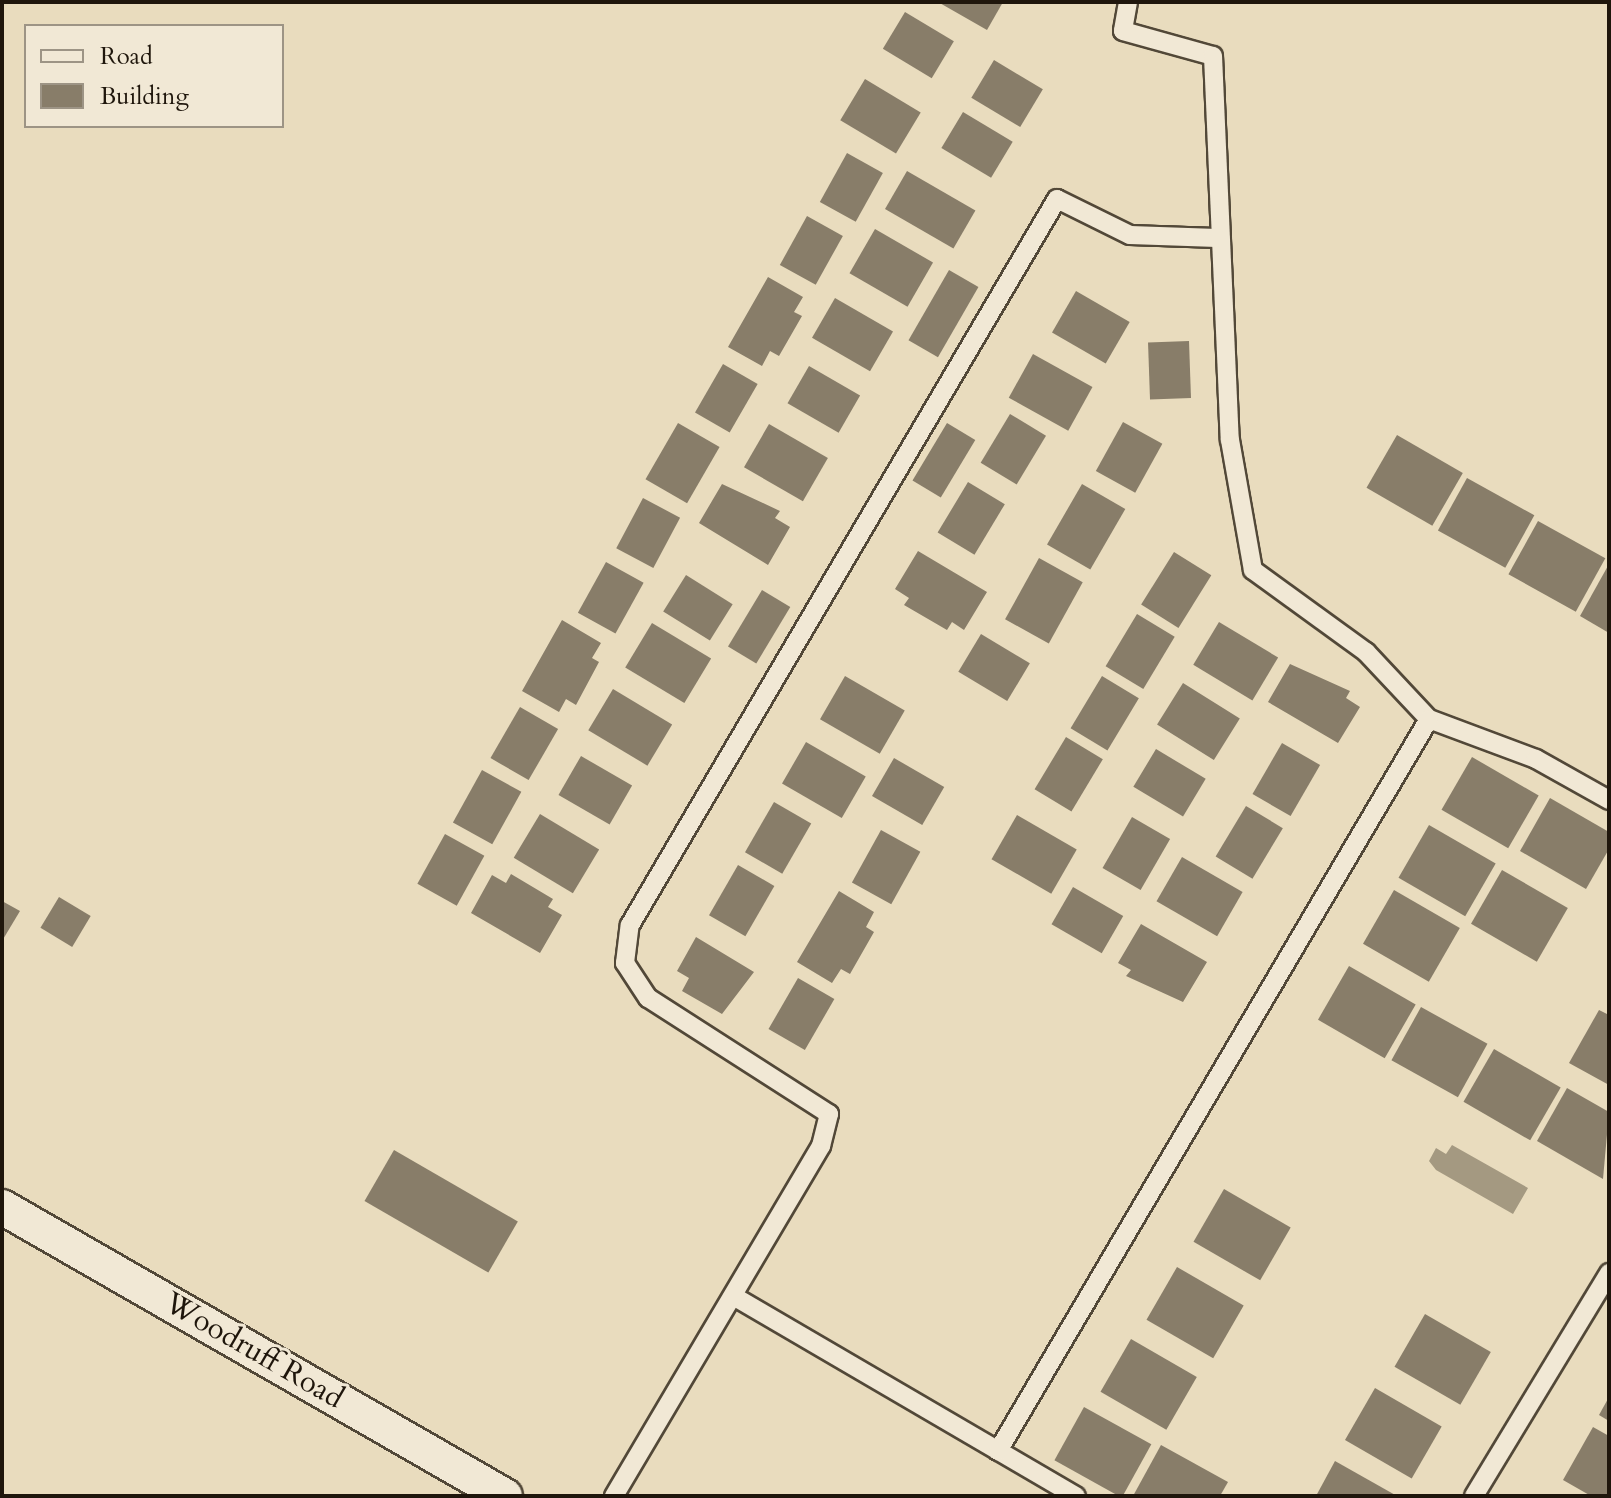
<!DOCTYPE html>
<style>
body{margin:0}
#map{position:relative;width:1611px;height:1498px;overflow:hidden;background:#e9dcbe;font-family:Cardo,serif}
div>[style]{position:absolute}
.water>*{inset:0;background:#a49981}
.building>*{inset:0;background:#887d69;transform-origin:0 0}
.roads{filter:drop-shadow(2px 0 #524838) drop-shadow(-2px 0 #524838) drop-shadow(0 2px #524838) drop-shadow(0 -2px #524838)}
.lane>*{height:18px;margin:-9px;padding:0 9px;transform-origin:9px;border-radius:9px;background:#f1e8d5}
.street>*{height:34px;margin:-17px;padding:0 17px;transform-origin:17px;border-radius:17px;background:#f1e8d5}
span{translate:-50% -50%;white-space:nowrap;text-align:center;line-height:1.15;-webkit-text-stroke:6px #f1e8d5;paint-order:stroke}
.street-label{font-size:30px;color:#1f160c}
.frame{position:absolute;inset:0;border:4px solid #1f160c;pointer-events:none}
.legend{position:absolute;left:24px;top:24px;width:260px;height:104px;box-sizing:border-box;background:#f1e8d5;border:2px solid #9d9485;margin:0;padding:10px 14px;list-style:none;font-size:24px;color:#1f160c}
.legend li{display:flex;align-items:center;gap:16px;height:40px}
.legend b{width:40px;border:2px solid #9d9485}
</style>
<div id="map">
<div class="water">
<i style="clip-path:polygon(1452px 1145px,1528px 1188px,1513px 1214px,1436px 1170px,1429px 1161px,1436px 1148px,1446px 1154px)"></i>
</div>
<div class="building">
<i style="clip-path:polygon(938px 2px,1003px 2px,987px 30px)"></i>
<i style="left:905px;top:12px;width:57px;height:43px;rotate:31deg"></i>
<i style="left:994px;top:60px;width:57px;height:44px;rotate:31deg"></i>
<i style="left:865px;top:79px;width:65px;height:48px;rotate:31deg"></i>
<i style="left:963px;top:112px;width:58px;height:42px;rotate:31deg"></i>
<i style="left:847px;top:153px;width:41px;height:56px;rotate:29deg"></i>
<i style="left:907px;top:171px;width:79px;height:44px;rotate:30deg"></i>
<i style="left:807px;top:216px;width:41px;height:56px;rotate:29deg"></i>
<i style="left:875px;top:229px;width:67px;height:51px;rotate:30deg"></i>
<i style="left:949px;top:270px;width:34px;height:81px;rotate:30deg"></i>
<i style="clip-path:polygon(768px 277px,803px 297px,794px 312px,802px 316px,779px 356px,770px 351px,762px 366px,728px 347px)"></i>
<i style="left:1076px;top:291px;width:62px;height:48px;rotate:30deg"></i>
<i style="left:835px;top:298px;width:67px;height:46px;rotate:30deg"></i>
<i style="left:1189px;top:341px;width:57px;height:41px;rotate:88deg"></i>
<i style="left:1033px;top:354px;width:68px;height:50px;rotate:29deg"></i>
<i style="left:723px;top:364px;width:40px;height:56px;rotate:30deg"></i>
<i style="left:809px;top:366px;width:59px;height:43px;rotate:30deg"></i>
<i style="left:1010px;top:414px;width:42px;height:57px;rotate:31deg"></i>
<i style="left:1123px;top:422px;width:45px;height:56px;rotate:29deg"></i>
<i style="left:678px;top:423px;width:48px;height:65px;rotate:30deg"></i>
<i style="left:947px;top:423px;width:33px;height:67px;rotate:31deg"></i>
<i style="left:769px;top:424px;width:68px;height:50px;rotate:30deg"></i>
<i style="left:1397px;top:435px;width:76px;height:61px;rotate:30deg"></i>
<i style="left:1467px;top:478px;width:77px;height:60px;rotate:29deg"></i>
<i style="left:968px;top:482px;width:43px;height:59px;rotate:31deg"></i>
<i style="clip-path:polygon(722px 484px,780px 511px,775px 518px,790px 527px,768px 565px,699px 523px)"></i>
<i style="left:1082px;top:484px;width:50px;height:70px;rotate:30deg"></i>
<i style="left:643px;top:498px;width:42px;height:57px;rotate:28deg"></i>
<i style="left:1538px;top:521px;width:77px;height:61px;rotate:29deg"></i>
<i style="clip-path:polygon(918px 551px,987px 592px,964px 630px,952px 622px,947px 630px,904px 605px,909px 598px,895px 589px)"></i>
<i style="left:1174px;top:552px;width:44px;height:62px;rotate:32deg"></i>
<i style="left:1039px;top:558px;width:50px;height:70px;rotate:29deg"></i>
<i style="left:606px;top:562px;width:43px;height:58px;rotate:29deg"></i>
<i style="clip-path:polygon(1609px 564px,1609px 633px,1580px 616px)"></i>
<i style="left:686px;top:575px;width:55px;height:43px;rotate:32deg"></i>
<i style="left:762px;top:590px;width:33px;height:66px;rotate:31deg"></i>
<i style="left:1137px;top:614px;width:44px;height:61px;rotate:31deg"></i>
<i style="clip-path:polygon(562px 620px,601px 643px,592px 658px,599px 662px,576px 705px,566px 699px,559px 712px,522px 691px)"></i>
<i style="left:1219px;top:622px;width:69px;height:50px;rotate:31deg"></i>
<i style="left:652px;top:623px;width:69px;height:52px;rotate:31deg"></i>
<i style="left:981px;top:634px;width:57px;height:44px;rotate:31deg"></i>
<i style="clip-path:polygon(1290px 664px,1350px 691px,1346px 698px,1360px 707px,1338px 743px,1268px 702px)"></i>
<i style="left:845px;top:676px;width:69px;height:50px;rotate:30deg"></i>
<i style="left:1102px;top:676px;width:43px;height:61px;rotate:31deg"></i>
<i style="left:1183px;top:683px;width:67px;height:49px;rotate:32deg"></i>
<i style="left:613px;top:689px;width:69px;height:48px;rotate:31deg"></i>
<i style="left:520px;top:707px;width:44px;height:59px;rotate:30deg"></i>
<i style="left:1066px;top:737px;width:43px;height:61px;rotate:31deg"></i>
<i style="left:806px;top:742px;width:69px;height:48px;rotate:30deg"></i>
<i style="left:1282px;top:743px;width:44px;height:59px;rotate:30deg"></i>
<i style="left:1156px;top:749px;width:58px;height:44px;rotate:31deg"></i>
<i style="left:581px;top:756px;width:59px;height:45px;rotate:30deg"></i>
<i style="left:1472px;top:757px;width:77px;height:61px;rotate:30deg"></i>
<i style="left:894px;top:758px;width:58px;height:44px;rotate:30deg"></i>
<i style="left:482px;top:770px;width:45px;height:60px;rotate:29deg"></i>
<i style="clip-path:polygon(1550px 798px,1609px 832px,1609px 849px,1586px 889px,1520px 851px)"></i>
<i style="left:774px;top:802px;width:43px;height:58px;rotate:30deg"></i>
<i style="left:1246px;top:806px;width:43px;height:59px;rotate:31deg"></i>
<i style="left:540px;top:814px;width:69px;height:51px;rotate:31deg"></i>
<i style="left:1017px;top:815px;width:69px;height:51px;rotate:30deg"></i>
<i style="left:1132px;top:817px;width:44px;height:59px;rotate:30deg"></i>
<i style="left:1429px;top:825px;width:77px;height:61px;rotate:30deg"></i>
<i style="left:881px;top:830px;width:45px;height:60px;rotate:29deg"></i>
<i style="left:445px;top:834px;width:45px;height:57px;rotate:29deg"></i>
<i style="left:1182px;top:857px;width:70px;height:51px;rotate:30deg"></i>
<i style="left:738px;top:865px;width:42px;height:58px;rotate:30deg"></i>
<i style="left:1502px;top:870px;width:76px;height:62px;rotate:30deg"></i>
<i style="clip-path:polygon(511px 874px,553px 899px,548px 907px,562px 915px,540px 953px,471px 913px,492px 875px,506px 883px)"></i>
<i style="left:1073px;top:887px;width:58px;height:43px;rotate:30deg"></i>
<i style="left:1394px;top:890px;width:76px;height:62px;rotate:30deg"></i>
<i style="clip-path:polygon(839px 891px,874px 912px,866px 927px,874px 932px,850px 974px,841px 969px,832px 983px,797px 962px)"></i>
<i style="left:59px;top:897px;width:37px;height:36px;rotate:31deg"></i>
<i style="clip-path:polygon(2px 901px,20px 911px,2px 941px)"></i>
<i style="clip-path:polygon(1141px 924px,1207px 962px,1183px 1002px,1126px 976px,1131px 970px,1118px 963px)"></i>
<i style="clip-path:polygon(696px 937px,754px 972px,722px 1014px,682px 991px,689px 978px,677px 971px)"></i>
<i style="left:1349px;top:966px;width:77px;height:62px;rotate:30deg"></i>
<i style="left:798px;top:978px;width:42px;height:59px;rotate:30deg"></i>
<i style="left:1421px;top:1007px;width:76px;height:61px;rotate:29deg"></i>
<i style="clip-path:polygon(1599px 1010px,1609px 1015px,1609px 1085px,1569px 1063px)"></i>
<i style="left:1494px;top:1049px;width:77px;height:61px;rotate:30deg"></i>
<i style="clip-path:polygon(1567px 1088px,1609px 1112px,1603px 1179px,1537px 1141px)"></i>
<i style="left:394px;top:1150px;width:143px;height:59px;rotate:30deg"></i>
<i style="left:1224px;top:1189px;width:77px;height:61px;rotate:30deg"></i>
<i style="left:1177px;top:1267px;width:77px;height:61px;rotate:30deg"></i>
<i style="left:1425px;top:1314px;width:76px;height:61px;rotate:30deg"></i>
<i style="left:1131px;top:1339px;width:76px;height:61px;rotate:30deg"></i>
<i style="left:1375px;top:1388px;width:77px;height:60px;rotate:30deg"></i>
<i style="clip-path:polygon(1609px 1397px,1609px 1421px,1599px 1415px)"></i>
<i style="left:1084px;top:1407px;width:77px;height:61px;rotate:29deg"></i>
<i style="clip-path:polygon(1593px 1427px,1609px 1436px,1609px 1496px,1591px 1496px,1563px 1480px)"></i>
<i style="clip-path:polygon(1161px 1445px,1228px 1482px,1220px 1496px,1133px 1496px)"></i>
<i style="clip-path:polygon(1335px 1461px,1397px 1496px,1316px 1496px)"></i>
</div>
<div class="roads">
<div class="lane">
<i style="left:1128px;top:2px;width:29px;rotate:100deg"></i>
<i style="left:1123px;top:31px;width:93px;rotate:15.5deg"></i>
<i style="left:1213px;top:56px;width:384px;rotate:87.5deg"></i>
<i style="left:1230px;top:440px;width:132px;rotate:80deg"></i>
<i style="left:1253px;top:570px;width:140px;rotate:36deg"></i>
<i style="left:1366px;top:652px;width:92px;rotate:46.8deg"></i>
<i style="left:1429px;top:719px;width:114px;rotate:20.5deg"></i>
<i style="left:1536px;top:759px;width:84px;rotate:29.3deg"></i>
<i style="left:735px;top:1297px;width:395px;rotate:30.3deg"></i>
<i style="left:998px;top:1451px;width:849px;rotate:-59.51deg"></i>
<i style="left:614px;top:1496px;width:407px;rotate:-59.4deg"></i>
<i style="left:821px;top:1146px;width:33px;rotate:-76deg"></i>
<i style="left:829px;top:1114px;width:215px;rotate:-147.3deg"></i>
<i style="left:648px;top:998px;width:42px;rotate:-123.3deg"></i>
<i style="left:625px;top:963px;width:38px;rotate:-83deg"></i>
<i style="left:630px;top:925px;width:842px;rotate:-59.54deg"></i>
<i style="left:1057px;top:199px;width:81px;rotate:26.3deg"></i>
<i style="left:1130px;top:235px;width:87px;rotate:2deg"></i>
<i style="left:1474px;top:1496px;width:261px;rotate:-58.8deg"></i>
</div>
<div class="street">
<i style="left:2px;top:1207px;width:580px;rotate:29.88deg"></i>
</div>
</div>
<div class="street-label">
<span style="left:254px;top:1351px;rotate:30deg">Woodruff Road</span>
</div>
<div class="frame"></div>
<ul class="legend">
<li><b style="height:10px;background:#f1e8d5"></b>Road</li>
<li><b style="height:22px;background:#887d69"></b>Building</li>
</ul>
</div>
